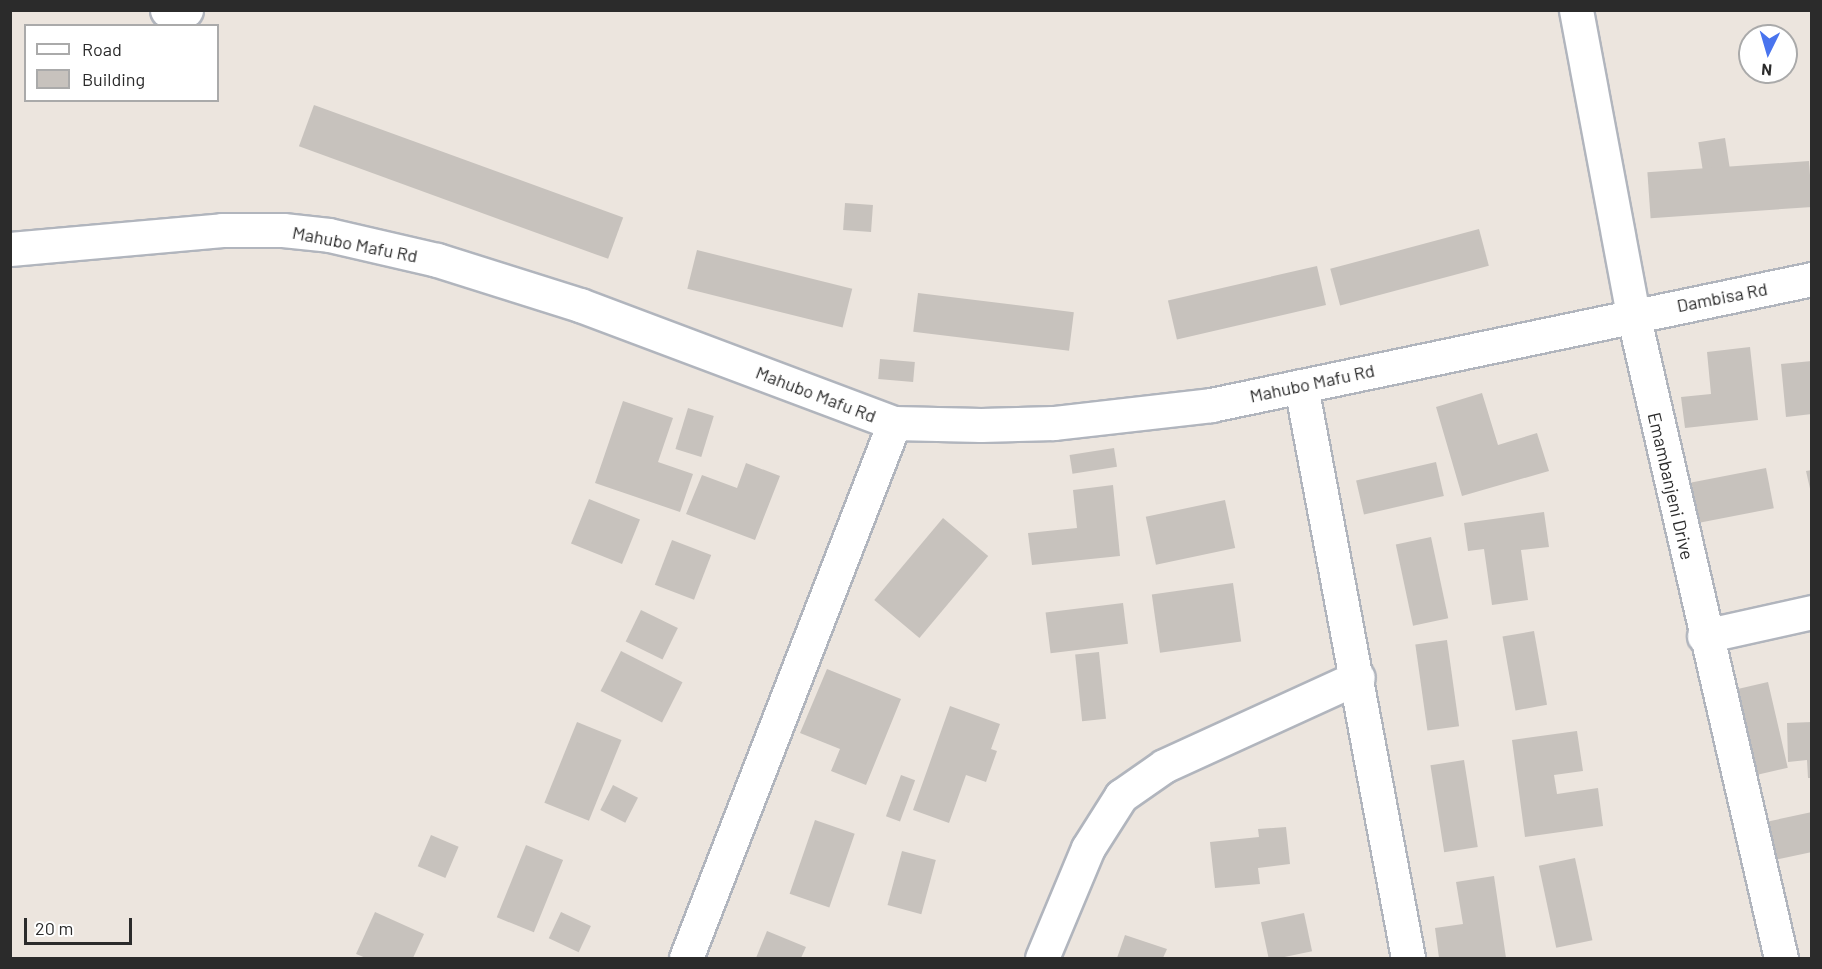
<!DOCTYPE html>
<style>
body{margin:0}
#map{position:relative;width:1822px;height:969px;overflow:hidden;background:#ece5de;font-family:Barlow,sans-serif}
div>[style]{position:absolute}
.building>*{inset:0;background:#c7c2bd;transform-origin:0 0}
.roads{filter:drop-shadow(2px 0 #b1b5bd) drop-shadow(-2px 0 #b1b5bd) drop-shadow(0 2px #b1b5bd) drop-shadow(0 -2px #b1b5bd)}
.street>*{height:33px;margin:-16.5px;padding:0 16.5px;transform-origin:16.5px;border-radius:16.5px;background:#fff}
span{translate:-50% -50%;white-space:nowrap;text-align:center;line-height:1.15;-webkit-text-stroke:5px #fff;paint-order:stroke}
.street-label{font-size:18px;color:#2b2b2b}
.frame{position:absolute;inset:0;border:12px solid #2b2b2b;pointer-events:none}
.legend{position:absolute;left:24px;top:24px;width:195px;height:78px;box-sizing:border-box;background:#fff;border:2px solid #aaa;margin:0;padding:8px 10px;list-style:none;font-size:18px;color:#2b2b2b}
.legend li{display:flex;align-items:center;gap:12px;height:30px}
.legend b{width:30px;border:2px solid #aaa}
.north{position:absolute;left:1738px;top:24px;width:60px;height:60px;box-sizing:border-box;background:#fff;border:2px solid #aaa;border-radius:50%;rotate:185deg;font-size:16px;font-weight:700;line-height:24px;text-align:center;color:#2b2b2b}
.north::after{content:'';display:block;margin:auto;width:21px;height:27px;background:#4974ee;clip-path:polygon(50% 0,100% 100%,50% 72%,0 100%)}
.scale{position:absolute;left:24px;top:918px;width:108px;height:27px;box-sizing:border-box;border:3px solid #2b2b2b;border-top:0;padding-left:8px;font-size:18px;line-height:21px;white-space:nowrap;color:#2b2b2b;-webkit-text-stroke:4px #fff;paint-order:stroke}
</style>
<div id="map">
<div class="building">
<i style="left:314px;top:105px;width:329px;height:44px;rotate:20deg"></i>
<i style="left:1725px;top:138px;width:33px;height:27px;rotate:81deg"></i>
<i style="left:1809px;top:161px;width:46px;height:162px;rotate:86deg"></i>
<i style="left:845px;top:203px;width:28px;height:27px;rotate:4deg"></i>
<i style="left:1479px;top:229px;width:38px;height:154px;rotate:75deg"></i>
<i style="left:697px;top:250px;width:160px;height:40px;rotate:14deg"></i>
<i style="left:1317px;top:266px;width:40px;height:153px;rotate:77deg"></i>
<i style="left:918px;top:293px;width:157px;height:39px;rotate:7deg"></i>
<i style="clip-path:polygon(1750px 347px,1758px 420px,1685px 428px,1681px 397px,1711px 394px,1707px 352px)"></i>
<i style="left:880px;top:359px;width:35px;height:20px;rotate:5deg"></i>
<i style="clip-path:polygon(1812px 361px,1812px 414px,1786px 417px,1781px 364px)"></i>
<i style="clip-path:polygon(1482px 393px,1498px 445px,1537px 433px,1549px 471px,1462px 496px,1436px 407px)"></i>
<i style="clip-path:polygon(623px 401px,673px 418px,658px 462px,693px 474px,680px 512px,595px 483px)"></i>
<i style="left:688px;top:408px;width:27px;height:43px;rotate:17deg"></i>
<i style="left:1114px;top:448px;width:19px;height:45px;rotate:81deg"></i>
<i style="left:1436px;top:462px;width:35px;height:82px;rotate:77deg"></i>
<i style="clip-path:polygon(746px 463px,780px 476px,755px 540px,686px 514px,702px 475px,737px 488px)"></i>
<i style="left:1766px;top:468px;width:41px;height:76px;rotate:79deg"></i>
<i style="clip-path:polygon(1812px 470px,1812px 493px,1811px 493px,1806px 471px)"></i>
<i style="clip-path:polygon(1113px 485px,1120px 556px,1032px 565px,1028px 533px,1077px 528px,1073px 490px)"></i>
<i style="left:589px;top:499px;width:55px;height:48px;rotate:22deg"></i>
<i style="left:1225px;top:500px;width:49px;height:81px;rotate:78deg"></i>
<i style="clip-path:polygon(1544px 512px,1549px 547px,1521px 550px,1528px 600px,1492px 605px,1484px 549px,1468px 551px,1464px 523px)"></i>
<i style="left:943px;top:518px;width:59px;height:107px;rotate:40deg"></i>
<i style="left:1431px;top:537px;width:83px;height:36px;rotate:78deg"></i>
<i style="left:672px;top:540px;width:42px;height:48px;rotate:21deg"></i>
<i style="left:1233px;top:583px;width:59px;height:82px;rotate:82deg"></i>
<i style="left:1123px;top:603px;width:41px;height:78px;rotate:83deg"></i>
<i style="left:641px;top:610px;width:41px;height:35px;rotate:26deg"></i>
<i style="left:1534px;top:631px;width:75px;height:32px;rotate:80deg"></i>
<i style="left:1447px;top:640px;width:87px;height:32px;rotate:82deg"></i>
<i style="left:621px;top:651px;width:69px;height:45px;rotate:27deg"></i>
<i style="left:1099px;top:652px;width:67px;height:24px;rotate:84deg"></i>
<i style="clip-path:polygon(827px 669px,901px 699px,866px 785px,831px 771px,840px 749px,800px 733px)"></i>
<i style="left:1768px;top:682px;width:88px;height:40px;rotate:77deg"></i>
<i style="clip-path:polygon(950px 706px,1000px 724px,991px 749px,997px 751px,986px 782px,966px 775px,949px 823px,913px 810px)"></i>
<i style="left:577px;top:722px;width:48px;height:87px;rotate:22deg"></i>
<i style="clip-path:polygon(1812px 722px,1812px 778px,1808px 778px,1807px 760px,1788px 762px,1787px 723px)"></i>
<i style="clip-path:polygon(1577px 731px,1583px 771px,1554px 775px,1557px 794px,1598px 788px,1603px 826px,1525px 837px,1512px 740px)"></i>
<i style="left:1464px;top:760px;width:88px;height:34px;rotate:81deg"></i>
<i style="left:901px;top:775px;width:15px;height:44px;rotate:20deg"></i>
<i style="left:613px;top:785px;width:28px;height:28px;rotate:27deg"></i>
<i style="clip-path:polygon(1812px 812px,1812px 852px,1770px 861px,1761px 823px)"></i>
<i style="left:815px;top:820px;width:42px;height:78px;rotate:19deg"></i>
<i style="clip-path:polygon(1286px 827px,1290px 864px,1258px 868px,1260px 884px,1215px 888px,1210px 842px,1259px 837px,1258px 829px)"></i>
<i style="left:431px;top:835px;width:30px;height:34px;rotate:23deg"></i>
<i style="left:526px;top:845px;width:40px;height:78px;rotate:22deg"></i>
<i style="left:902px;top:851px;width:35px;height:56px;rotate:15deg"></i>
<i style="left:1575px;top:858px;width:84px;height:37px;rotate:78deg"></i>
<i style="clip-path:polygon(1494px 876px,1506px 958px,1439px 958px,1435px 928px,1463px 924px,1456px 882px)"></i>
<i style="clip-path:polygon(375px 912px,424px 934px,413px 958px,366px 958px,356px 954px)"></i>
<i style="left:561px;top:912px;width:33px;height:29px;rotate:25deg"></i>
<i style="left:1304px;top:913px;width:39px;height:44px;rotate:78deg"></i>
<i style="clip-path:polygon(767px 931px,806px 947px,801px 958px,756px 958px)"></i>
<i style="clip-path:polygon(1125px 935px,1167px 949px,1163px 958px,1117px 958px)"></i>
</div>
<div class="roads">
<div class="street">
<i style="left:167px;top:10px;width:19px"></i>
<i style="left:1576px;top:10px;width:309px;rotate:79.4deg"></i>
<i style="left:1633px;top:314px;width:661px;rotate:77.06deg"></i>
<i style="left:10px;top:249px;width:213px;rotate:-5.1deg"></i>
<i style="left:222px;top:230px;width:61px"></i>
<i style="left:283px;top:230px;width:46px;rotate:6.2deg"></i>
<i style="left:329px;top:235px;width:111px;rotate:13deg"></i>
<i style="left:437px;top:260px;width:150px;rotate:17.5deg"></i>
<i style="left:580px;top:305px;width:335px;rotate:20.6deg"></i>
<i style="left:894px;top:423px;width:87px;rotate:1.3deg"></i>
<i style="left:981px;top:425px;width:73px;rotate:-1.6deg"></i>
<i style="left:1054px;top:423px;width:158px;rotate:-6.5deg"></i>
<i style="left:1211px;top:405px;width:614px;rotate:-11.84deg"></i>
<i style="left:1301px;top:386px;width:582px;rotate:79.4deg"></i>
<i style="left:1704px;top:636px;width:111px;rotate:-12.5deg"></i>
<i style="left:686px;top:958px;width:574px;rotate:-68.75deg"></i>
<i style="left:1042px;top:958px;width:119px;rotate:-67.3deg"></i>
<i style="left:1088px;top:848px;width:62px;rotate:-57.6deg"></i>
<i style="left:1121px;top:796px;width:52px;rotate:-34.9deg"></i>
<i style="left:1164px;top:766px;width:213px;rotate:-24.6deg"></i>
</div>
</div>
<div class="street-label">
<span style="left:355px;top:244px;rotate:11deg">Mahubo Mafu Rd</span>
<span style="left:1722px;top:297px;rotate:-11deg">Dambisa Rd</span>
<span style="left:1312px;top:383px;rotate:-12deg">Mahubo Mafu Rd</span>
<span style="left:816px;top:394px;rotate:21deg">Mahubo Mafu Rd</span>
<span style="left:1671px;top:486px;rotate:77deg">Emambanjeni Drive</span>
</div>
<div class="frame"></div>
<ul class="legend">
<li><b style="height:8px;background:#fff"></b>Road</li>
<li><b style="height:16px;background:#c7c2bd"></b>Building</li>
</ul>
<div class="north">N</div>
<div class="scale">20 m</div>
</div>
